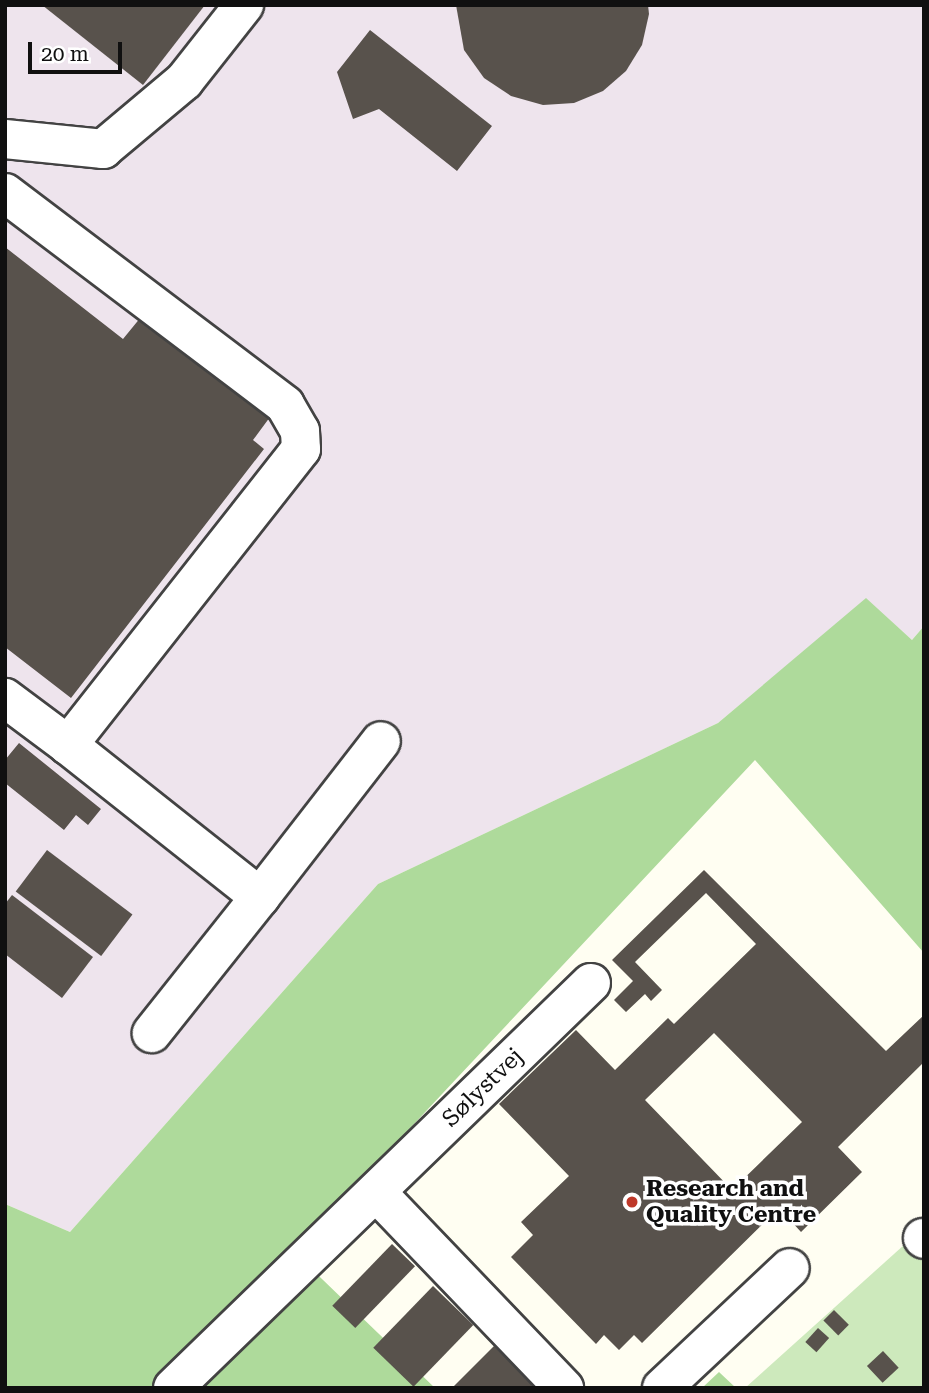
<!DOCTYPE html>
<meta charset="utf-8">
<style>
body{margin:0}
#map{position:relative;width:929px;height:1393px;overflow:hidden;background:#fffef2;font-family:"Roboto Serif",serif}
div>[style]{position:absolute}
.industrial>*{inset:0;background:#eee4ed}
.green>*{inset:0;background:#cde9bc}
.forest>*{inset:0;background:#aeda9b}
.building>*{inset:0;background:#58524c;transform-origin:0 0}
.roads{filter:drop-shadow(2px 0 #434343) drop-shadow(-2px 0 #434343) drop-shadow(0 2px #434343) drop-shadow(0 -2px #434343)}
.minor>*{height:38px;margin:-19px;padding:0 19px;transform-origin:19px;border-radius:19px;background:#fff}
.dots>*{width:19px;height:19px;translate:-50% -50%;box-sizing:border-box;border:4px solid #fff;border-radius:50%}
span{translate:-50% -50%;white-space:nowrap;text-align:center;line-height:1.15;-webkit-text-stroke:7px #fff;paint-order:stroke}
.street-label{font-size:23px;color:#101010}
.poi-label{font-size:23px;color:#101010;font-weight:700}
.left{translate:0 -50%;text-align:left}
.frame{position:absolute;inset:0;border:7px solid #101010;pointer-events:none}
.scale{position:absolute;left:28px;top:42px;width:94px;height:32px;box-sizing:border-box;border:4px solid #101010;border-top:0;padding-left:9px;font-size:21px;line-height:24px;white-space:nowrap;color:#101010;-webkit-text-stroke:5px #fff;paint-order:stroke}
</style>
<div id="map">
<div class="industrial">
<i style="clip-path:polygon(5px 5px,924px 5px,924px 626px,912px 640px,866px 599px,718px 723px,378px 884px,70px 1232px,5px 1204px)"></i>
</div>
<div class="green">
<i style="clip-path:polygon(924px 1227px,924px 1388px,745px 1388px)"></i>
</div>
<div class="forest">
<i style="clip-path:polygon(866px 598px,912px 640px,924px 626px,924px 953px,755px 760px,294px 1252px,435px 1388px,5px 1388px,5px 1204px,70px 1232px,378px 884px,718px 723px)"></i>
<i style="clip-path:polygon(719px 1372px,736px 1388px,702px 1388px)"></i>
</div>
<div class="building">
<i style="clip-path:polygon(42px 5px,205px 5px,143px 85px)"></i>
<i style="clip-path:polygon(456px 5px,648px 5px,649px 14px,642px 45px,626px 71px,603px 91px,574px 103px,543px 105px,511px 96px,484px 78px,464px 50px)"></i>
<i style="clip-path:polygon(370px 30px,492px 126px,457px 171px,379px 109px,353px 119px,337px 72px)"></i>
<i style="clip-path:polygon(5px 247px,123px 339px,141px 317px,270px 417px,253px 440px,264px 449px,71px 698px,5px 647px)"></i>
<i style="clip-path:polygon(19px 743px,101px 809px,88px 825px,76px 815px,64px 830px,5px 783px,5px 760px)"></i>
<i style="left:47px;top:850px;width:107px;height:52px;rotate:37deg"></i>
<i style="clip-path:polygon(evenodd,704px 870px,886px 1051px,924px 1015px,924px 1062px,838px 1147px,862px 1172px,801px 1232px,779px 1208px,642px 1343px,634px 1335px,619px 1350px,604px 1335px,596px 1344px,511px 1257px,533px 1235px,521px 1222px,569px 1176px,499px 1104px,576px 1030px,615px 1070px,668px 1018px,674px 1024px,756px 944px,706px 893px,635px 962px,662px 990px,651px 1001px,645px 994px,626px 1012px,614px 1000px,633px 981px,612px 960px,704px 870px,714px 1033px,802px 1122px,732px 1190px,645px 1100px,714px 1033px)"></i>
<i style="clip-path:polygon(12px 895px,93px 957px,62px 998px,5px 954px,5px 904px)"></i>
<i style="left:392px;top:1244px;width:32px;height:86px;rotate:44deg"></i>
<i style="left:433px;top:1286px;width:56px;height:86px;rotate:44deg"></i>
<i style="left:834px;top:1310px;width:21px;height:15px;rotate:45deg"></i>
<i style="left:818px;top:1328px;width:15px;height:19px;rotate:42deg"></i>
<i style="clip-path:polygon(494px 1346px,533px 1384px,530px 1388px,452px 1388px)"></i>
<i style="left:883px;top:1351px;width:23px;height:22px;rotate:47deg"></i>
</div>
<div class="roads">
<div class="minor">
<i style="left:5px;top:139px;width:99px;rotate:5.8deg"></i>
<i style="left:103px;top:149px;width:106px;rotate:-40deg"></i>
<i style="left:184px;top:81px;width:97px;rotate:-51.7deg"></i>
<i style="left:5px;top:193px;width:351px;rotate:37.1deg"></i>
<i style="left:285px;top:405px;width:30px;rotate:60deg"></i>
<i style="left:300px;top:431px;width:18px;rotate:87deg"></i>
<i style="left:301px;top:449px;width:377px;rotate:128.2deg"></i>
<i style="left:68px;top:745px;width:79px;rotate:-143.3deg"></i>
<i style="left:68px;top:745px;width:245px;rotate:38.4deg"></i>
<i style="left:260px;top:897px;width:174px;rotate:128.5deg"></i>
<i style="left:260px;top:897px;width:197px;rotate:-52.2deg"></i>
<i style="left:376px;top:1192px;width:272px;rotate:46.2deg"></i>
<i style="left:923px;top:1238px;width:1px;rotate:45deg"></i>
<i style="left:173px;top:1388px;width:582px;rotate:-44.1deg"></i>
<i style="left:662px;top:1388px;width:175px;rotate:-43.2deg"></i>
</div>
</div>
<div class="dots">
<i style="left:632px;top:1202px;background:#be3829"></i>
</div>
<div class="street-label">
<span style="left:483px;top:1088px;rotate:-44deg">Sølystvej</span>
</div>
<div class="poi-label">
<span class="left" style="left:646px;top:1202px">Research and<br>Quality Centre</span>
</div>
<div class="frame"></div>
<div class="scale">20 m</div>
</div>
